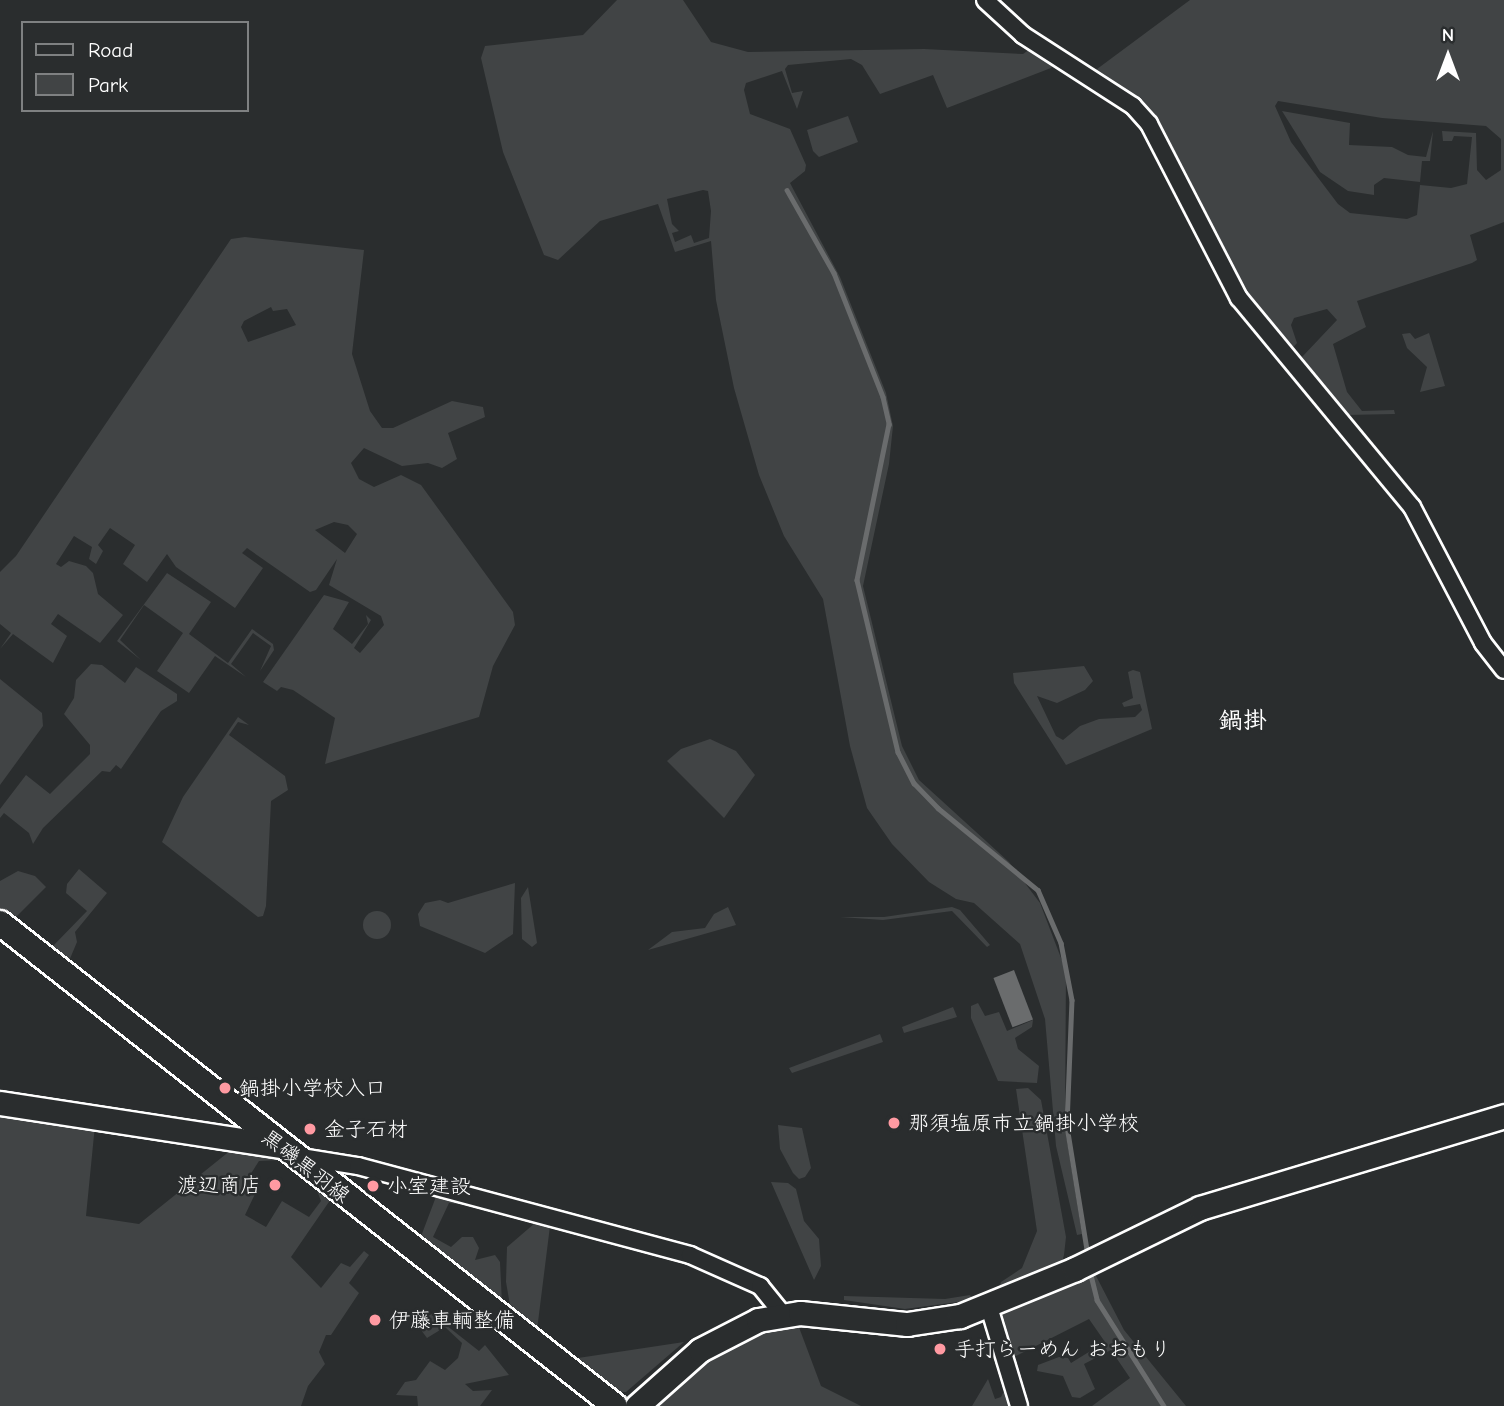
<!DOCTYPE html>
<meta charset="utf-8">
<style>
body{margin:0}
#map{position:relative;width:1504px;height:1406px;overflow:hidden;background:#2a2d2e;font-family:"Comic Neue","Klee One",sans-serif}
div>[style]{position:absolute}
.green>*{inset:0;background:#414445}
.round{border-radius:50%}
.water>*{inset:0;background:#6a6c6d;transform-origin:0 0}
.stream>*{height:4.5px;margin:-2.25px;padding:0 2.25px;transform-origin:2.25px;border-radius:2.25px;background:#6a6c6d}
.roads{filter:drop-shadow(2px 0 #fff) drop-shadow(-2px 0 #fff) drop-shadow(0 2px #fff) drop-shadow(0 -2px #fff)}
.street>*{height:16px;margin:-8px;padding:0 8px;transform-origin:8px;border-radius:8px;background:#2a2d2e}
.secondary>*{height:23px;margin:-11.5px;padding:0 11.5px;transform-origin:11.5px;border-radius:11.5px;background:#2a2d2e}
.primary>*{height:24px;margin:-12px;padding:0 12px;transform-origin:12px;border-radius:12px;background:#2a2d2e}
.dots>*{width:19px;height:19px;translate:-50% -50%;box-sizing:border-box;border:4px solid #2a2d2e;border-radius:50%}
span{translate:-50% -50%;white-space:nowrap;text-align:center;line-height:1.15;-webkit-text-stroke:5px #2a2d2e;paint-order:stroke}
.poi-label{font-size:21px;color:#fff}
.left{translate:0 -50%;text-align:left}
.right{translate:-100% -50%;text-align:right}
.street-label{font-size:21px;color:#fff}
.quarter-label{font-size:24px;color:#fff;font-weight:700}
.legend{position:absolute;left:21px;top:21px;width:228px;height:91px;box-sizing:border-box;background:#2a2d2e;border:2px solid #7f8182;margin:0;padding:9px 12px;list-style:none;font-size:21px;color:#fff}
.legend li{display:flex;align-items:center;gap:14px;height:35px}
.legend b{width:35px;border:2px solid #7f8182}
.north{position:absolute;left:1413px;top:21px;width:70px;height:70px;-webkit-text-stroke:5px #2a2d2e;paint-order:stroke;rotate:0deg;font-size:19px;font-weight:700;line-height:28px;text-align:center;color:#fff}
.north::after{content:'';display:block;margin:auto;width:24px;height:32px;background:#fff;clip-path:polygon(50% 0,100% 100%,50% 72%,0 100%)}
</style>
<div id="map">
<div class="green">
<i style="clip-path:polygon(evenodd,617px 0,683px 0,711px 42px,748px 52px,924px 49px,1023px 54px,1033px 47px,1055px 63px,1051px 68px,947px 108px,933px 75px,880px 94px,862px 65px,851px 59px,788px 65px,785px 69px,792px 93px,803px 91px,797px 109px,782px 71px,746px 83px,744px 90px,750px 114px,790px 129px,806px 165px,805px 171px,790px 183px,840px 277px,886px 393px,893px 426px,889px 464px,863px 586px,902px 746px,919px 780px,1009px 862px,1040px 903px,1066px 971px,1065px 1128px,1082px 1234px,1077px 1235px,1056px 1146px,1045px 1019px,1020px 944px,974px 903px,956px 899px,929px 882px,892px 844px,867px 808px,850px 746px,823px 599px,784px 536px,759px 475px,734px 388px,716px 300px,711px 241px,675px 252px,658px 204px,600px 221px,558px 260px,544px 255px,503px 152px,481px 58px,485px 46px,583px 35px,617px 0,703px 190px,708px 191px,711px 211px,709px 238px,694px 243px,691px 235px,675px 242px,672px 233px,679px 231px,672px 224px,667px 199px,703px 190px)"></i>
<i style="clip-path:polygon(evenodd,1190px 0,1504px 0,1504px 222px,1470px 235px,1477px 260px,1472px 263px,1357px 301px,1366px 327px,1333px 344px,1347px 392px,1362px 411px,1394px 410px,1395px 414px,1346px 415px,1303px 366px,1302px 357px,1337px 320px,1327px 309px,1294px 318px,1291px 325px,1297px 343px,1288px 353px,1244px 299px,1173px 157px,1093px 72px,1190px 0,1278px 101px,1382px 118px,1486px 126px,1501px 139px,1501px 170px,1486px 180px,1477px 170px,1476px 133px,1442px 131px,1443px 141px,1452px 141px,1454px 136px,1472px 137px,1467px 184px,1451px 188px,1420px 185px,1417px 215px,1407px 219px,1350px 213px,1338px 204px,1291px 142px,1275px 106px,1278px 101px)"></i>
<i style="clip-path:polygon(1282px 111px,1350px 123px,1349px 145px,1392px 147px,1408px 155px,1426px 157px,1433px 131px,1430px 161px,1422px 161px,1420px 182px,1384px 178px,1374px 185px,1374px 195px,1348px 191px,1320px 172px)"></i>
<i style="clip-path:polygon(848px 116px,858px 142px,819px 157px,813px 151px,807px 130px)"></i>
<i style="clip-path:polygon(evenodd,245px 237px,364px 250px,352px 354px,370px 411px,382px 428px,393px 428px,452px 401px,483px 407px,485px 417px,448px 433px,457px 459px,442px 468px,428px 463px,402px 466px,364px 448px,351px 463px,359px 479px,374px 487px,401px 475px,421px 485px,513px 612px,515px 625px,493px 666px,479px 717px,325px 764px,335px 718px,293px 690px,281px 687px,277px 691px,263px 682px,324px 595px,349px 602px,333px 629px,352px 644px,368px 624px,366px 615px,371px 620px,354px 648px,360px 653px,384px 625px,381px 616px,329px 585px,337px 559px,316px 590px,310px 592px,247px 548px,242px 553px,263px 568px,235px 608px,176px 567px,167px 554px,147px 582px,123px 564px,135px 545px,110px 528px,98px 545px,103px 551px,96px 564px,89px 559px,92px 547px,74px 536px,56px 564px,61px 567px,69px 561px,86px 566px,93px 573px,98px 594px,123px 615px,100px 643px,58px 614px,51px 624px,67px 636px,53px 663px,13px 634px,0 649px,11px 633px,0 624px,0 572px,16px 556px,231px 239px,245px 237px,271px 307px,273px 311px,287px 309px,296px 325px,248px 342px,241px 327px,244px 321px,271px 307px,245px 237px,334px 522px,348px 525px,357px 534px,345px 553px,315px 530px,334px 522px)"></i>
<i style="clip-path:polygon(1410px 333px,1415px 339px,1429px 333px,1445px 386px,1420px 392px,1427px 367px,1407px 348px,1402px 334px)"></i>
<i style="clip-path:polygon(167px 573px,211px 602px,189px 634px,228px 663px,252px 629px,273px 644px,274px 650px,260px 671px,271px 646px,253px 633px,231px 664px,246px 677px,215px 656px,189px 693px,157px 671px,183px 633px,144px 605px,120px 640px,141px 660px,117px 641px)"></i>
<i style="clip-path:polygon(91px 664px,102px 665px,125px 683px,136px 667px,177px 694px,177px 701px,161px 711px,121px 769px,116px 765px,110px 772px,102px 771px,43px 828px,33px 844px,29px 833px,4px 813px,0 818px,0 809px,26px 775px,50px 794px,90px 754px,90px 745px,64px 714px,74px 698px,76px 680px)"></i>
<i style="clip-path:polygon(1084px 666px,1093px 681px,1085px 690px,1057px 703px,1037px 696px,1056px 736px,1063px 740px,1080px 726px,1099px 719px,1135px 717px,1142px 710px,1140px 704px,1124px 707px,1122px 703px,1133px 698px,1128px 672px,1133px 670px,1140px 672px,1152px 729px,1066px 765px,1014px 683px,1013px 673px)"></i>
<i style="clip-path:polygon(0 679px,42px 713px,43px 726px,0 785px)"></i>
<i style="clip-path:polygon(238px 717px,249px 725px,238px 722px,229px 735px,285px 776px,288px 790px,271px 801px,266px 906px,263px 916px,258px 917px,162px 842px,183px 797px)"></i>
<i style="clip-path:polygon(710px 739px,736px 751px,755px 775px,724px 818px,667px 761px,681px 749px)"></i>
<i style="clip-path:polygon(79px 869px,107px 893px,75px 932px,77px 942px,69px 961px,52px 947px,87px 911px,66px 893px,67px 884px)"></i>
<i style="clip-path:polygon(18px 871px,35px 876px,46px 887px,13px 920px,0 909px,0 881px)"></i>
<i style="clip-path:polygon(515px 883px,513px 934px,485px 953px,420px 926px,418px 914px,425px 903px,440px 900px,448px 903px)"></i>
<i style="clip-path:polygon(528px 887px,537px 943px,532px 947px,522px 939px,521px 898px)"></i>
<i style="clip-path:polygon(728px 907px,736px 925px,648px 950px,672px 932px,705px 928px,714px 914px)"></i>
<i style="clip-path:polygon(952px 907px,960px 910px,990px 945px,987px 947px,952px 911px,883px 920px,840px 917px,884px 917px)"></i>
<i class="round" style="left:363px;top:911px;width:28px;height:28px"></i>
<i style="clip-path:polygon(978px 1003px,985px 1016px,999px 1012px,1007px 1031px,1033px 1020px,1032px 1027px,1015px 1038px,1018px 1049px,1039px 1066px,1037px 1083px,998px 1081px,971px 1018px,971px 1006px)"></i>
<i style="clip-path:polygon(953px 1007px,957px 1017px,904px 1033px,902px 1027px)"></i>
<i style="clip-path:polygon(880px 1034px,883px 1042px,792px 1073px,789px 1068px)"></i>
<i style="clip-path:polygon(1028px 1088px,1041px 1100px,1066px 1237px,1064px 1255px,1062px 1262px,998px 1291px,1001px 1282px,1022px 1268px,1037px 1231px,1016px 1089px)"></i>
<i style="clip-path:polygon(0 1110px,95px 1125px,86px 1216px,139px 1224px,231px 1150px,271px 1154px,280px 1160px,259px 1161px,243px 1186px,255px 1194px,245px 1215px,266px 1227px,282px 1201px,309px 1217px,321px 1201px,314px 1183px,333px 1196px,291px 1257px,321px 1288px,341px 1263px,350px 1267px,364px 1251px,369px 1255px,349px 1283px,359px 1293px,331px 1335px,326px 1335px,319px 1352px,325px 1364px,308px 1386px,301px 1406px,0 1406px)"></i>
<i style="clip-path:polygon(778px 1125px,802px 1128px,811px 1168px,805px 1177px,799px 1179px,793px 1173px,780px 1149px)"></i>
<i style="clip-path:polygon(771px 1182px,788px 1183px,796px 1189px,804px 1221px,819px 1239px,821px 1266px,814px 1280px)"></i>
<i style="clip-path:polygon(437px 1194px,484px 1207px,449px 1203px,433px 1237px,451px 1247px,462px 1237px,473px 1237px,479px 1248px,475px 1260px,495px 1255px,500px 1262px,502px 1303px,420px 1239px)"></i>
<i style="clip-path:polygon(535px 1223px,550px 1226px,537px 1330px,511px 1311px,506px 1282px,507px 1247px)"></i>
<i style="clip-path:polygon(1094px 1272px,1124px 1330px,1186px 1406px,1092px 1406px,1130px 1378px,1111px 1350px,1084px 1364px,1095px 1389px,1080px 1398px,1072px 1397px,1063px 1376px,1037px 1371px,1038px 1365px,1059px 1357px,1068px 1358px,1071px 1363px,1105px 1342px,1089px 1319px,1016px 1356px,1007px 1352px,994px 1312px)"></i>
<i style="clip-path:polygon(970px 1295px,973px 1300px,905px 1309px,844px 1300px,844px 1296px,945px 1299px)"></i>
<i style="clip-path:polygon(432px 1314px,479px 1351px,485px 1345px,509px 1375px,465px 1384px,473px 1391px,492px 1390px,480px 1406px,418px 1406px,417px 1396px,396px 1395px,405px 1382px,416px 1380px,430px 1361px,445px 1370px,458px 1358px,462px 1343px,445px 1327px,427px 1338px,421px 1330px,425px 1317px)"></i>
<i style="clip-path:polygon(797px 1322px,821px 1386px,861px 1406px,653px 1406px,706px 1352px,751px 1333px)"></i>
<i style="clip-path:polygon(684px 1342px,626px 1392px,619px 1392px,578px 1358px)"></i>
<i style="clip-path:polygon(988px 1379px,995px 1399px,1001px 1397px,1007px 1385px,1013px 1406px,972px 1406px)"></i>
</div>
<div class="water">
<i style="left:1014px;top:970px;width:53px;height:22px;rotate:69deg"></i>
</div>
<div class="stream">
<i style="left:787px;top:190px;width:95px;rotate:60.5deg"></i>
<i style="left:834px;top:273px;width:133px;rotate:68.4deg"></i>
<i style="left:883px;top:397px;width:28px;rotate:77deg"></i>
<i style="left:889px;top:424px;width:159px;rotate:101.6deg"></i>
<i style="left:857px;top:580px;width:177px;rotate:76.6deg"></i>
<i style="left:898px;top:752px;width:35px;rotate:63deg"></i>
<i style="left:914px;top:783px;width:35px;rotate:46deg"></i>
<i style="left:938px;top:808px;width:129px;rotate:39.4deg"></i>
<i style="left:1038px;top:890px;width:58px;rotate:66.5deg"></i>
<i style="left:1061px;top:943px;width:58px;rotate:79.1deg"></i>
<i style="left:1072px;top:1000px;width:126px;rotate:92.3deg"></i>
<i style="left:1067px;top:1126px;width:132px;rotate:80.8deg"></i>
<i style="left:1090px;top:1271px;width:30px;rotate:76deg"></i>
<i style="left:1097px;top:1300px;width:125px;rotate:57.7deg"></i>
</div>
<div class="roads">
<div class="street">
<i style="left:985px;top:0;width:52px;rotate:42.6deg"></i>
<i style="left:1023px;top:35px;width:131px;rotate:32.8deg"></i>
<i style="left:1133px;top:106px;width:24px;rotate:48deg"></i>
<i style="left:1149px;top:124px;width:196px;rotate:62.7deg"></i>
<i style="left:1239px;top:298px;width:271px;rotate:50.4deg"></i>
<i style="left:1412px;top:507px;width:153px;rotate:62.4deg"></i>
<i style="left:1483px;top:643px;width:34px;rotate:52deg"></i>
<i style="left:301px;top:1157px;width:58px;rotate:9deg"></i>
<i style="left:358px;top:1166px;width:344px;rotate:15deg"></i>
<i style="left:690px;top:1255px;width:77px;rotate:23.9deg"></i>
<i style="left:760px;top:1286px;width:36px;rotate:51deg"></i>
<i style="left:989px;top:1307px;width:103px;rotate:73.1deg"></i>
</div>
<div class="secondary">
<i style="left:0;top:1103px;width:283px;rotate:8.7deg"></i>
<i style="left:637px;top:1406px;width:84px;rotate:-41.6deg"></i>
<i style="left:700px;top:1350px;width:65px;rotate:-27.3deg"></i>
<i style="left:758px;top:1320px;width:43px;rotate:-9.5deg"></i>
<i style="left:800px;top:1313px;width:108px;rotate:5.9deg"></i>
<i style="left:907px;top:1324px;width:54px;rotate:-8.6deg"></i>
<i style="left:960px;top:1316px;width:124px;rotate:-22.2deg"></i>
<i style="left:1075px;top:1269px;width:139px;rotate:-26deg"></i>
<i style="left:1200px;top:1208px;width:318px;rotate:-16.8deg"></i>
</div>
<div class="primary">
<i style="left:0;top:923px;width:782px;rotate:38.14deg"></i>
</div>
</div>
<div class="dots">
<i style="left:225px;top:1088px;background:#ff9aa2"></i>
<i style="left:894px;top:1123px;background:#ff9aa2"></i>
<i style="left:310px;top:1129px;background:#ff9aa2"></i>
<i style="left:275px;top:1185px;background:#ff9aa2"></i>
<i style="left:373px;top:1186px;background:#ff9aa2"></i>
<i style="left:375px;top:1320px;background:#ff9aa2"></i>
<i style="left:940px;top:1349px;background:#ff9aa2"></i>
</div>
<div class="poi-label">
<span class="left" style="left:239px;top:1088px">鍋掛小学校入口</span>
<span class="left" style="left:908px;top:1123px">那須塩原市立鍋掛小学校</span>
<span class="left" style="left:324px;top:1129px">金子石材</span>
<span class="right" style="left:261px;top:1185px">渡辺商店</span>
<span class="left" style="left:387px;top:1186px">小室建設</span>
<span class="left" style="left:389px;top:1320px">伊藤車輌整備</span>
<span class="left" style="left:954px;top:1349px">手打らーめん おおもり</span>
</div>
<div class="street-label">
<span style="left:306px;top:1166px;rotate:38deg">黒磯黒羽線</span>
</div>
<div class="quarter-label">
<span style="left:1243px;top:721px">鍋掛</span>
</div>
<ul class="legend">
<li><b style="height:9px;background:#2a2d2e"></b>Road</li>
<li><b style="height:19px;background:#414445"></b>Park</li>
</ul>
<div class="north">N</div>
</div>
